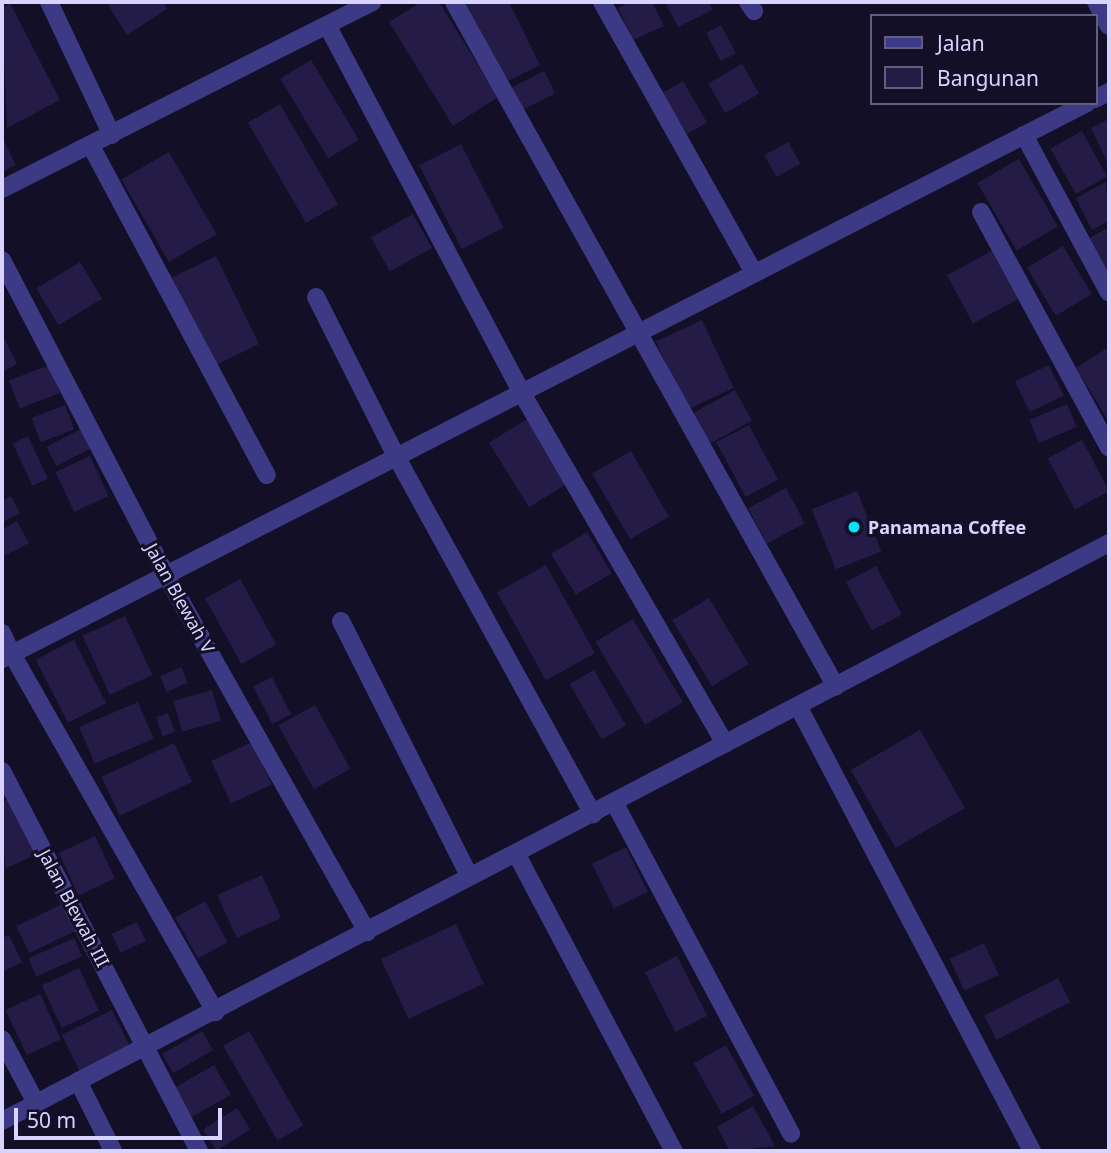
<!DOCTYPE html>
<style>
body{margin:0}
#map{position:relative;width:1111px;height:1153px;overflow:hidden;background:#130f26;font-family:"Noto Sans",sans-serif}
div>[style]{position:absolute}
.building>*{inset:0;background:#241b47;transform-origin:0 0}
.minor>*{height:18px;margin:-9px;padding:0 9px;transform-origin:9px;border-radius:9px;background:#3d3a85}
.dots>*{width:19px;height:19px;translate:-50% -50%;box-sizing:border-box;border:4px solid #130f26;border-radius:50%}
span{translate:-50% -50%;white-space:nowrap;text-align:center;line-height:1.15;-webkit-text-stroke:6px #130f26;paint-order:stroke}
.poi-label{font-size:18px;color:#d9d4ff;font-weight:700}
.left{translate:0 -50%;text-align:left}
.street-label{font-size:18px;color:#d9d4ff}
.frame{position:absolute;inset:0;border:4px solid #d9d4ff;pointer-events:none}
.legend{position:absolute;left:870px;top:14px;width:228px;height:91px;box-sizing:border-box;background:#130f26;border:2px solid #625e7d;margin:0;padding:9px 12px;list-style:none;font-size:21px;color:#d9d4ff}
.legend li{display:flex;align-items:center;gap:14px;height:35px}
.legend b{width:35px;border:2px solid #625e7d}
.scale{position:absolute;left:14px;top:1108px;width:208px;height:32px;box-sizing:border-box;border:4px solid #d9d4ff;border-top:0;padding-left:9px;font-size:21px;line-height:24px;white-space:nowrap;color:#d9d4ff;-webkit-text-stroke:5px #130f26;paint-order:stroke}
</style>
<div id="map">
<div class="building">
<i style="clip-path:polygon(106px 2px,163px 2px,167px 9px,127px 35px)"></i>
<i style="clip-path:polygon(421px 2px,439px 2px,498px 97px,453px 126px,389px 22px)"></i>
<i style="clip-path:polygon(462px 2px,509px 2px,540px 65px,502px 84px)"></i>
<i style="clip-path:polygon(630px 2px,652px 2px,664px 26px,633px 40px,618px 8px)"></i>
<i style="clip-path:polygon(665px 2px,709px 2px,713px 10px,678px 27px)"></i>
<i style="clip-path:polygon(10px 3px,60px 100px,7px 128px,2px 8px)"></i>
<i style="left:721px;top:25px;width:32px;height:17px;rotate:62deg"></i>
<i style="left:311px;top:60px;width:93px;height:36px;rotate:59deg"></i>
<i style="left:742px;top:64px;width:34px;height:39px;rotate:60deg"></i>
<i style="left:544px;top:71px;width:25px;height:36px;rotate:63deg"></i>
<i style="left:683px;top:81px;width:48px;height:29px;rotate:60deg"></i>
<i style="left:280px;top:104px;width:116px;height:37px;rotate:60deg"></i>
<i style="clip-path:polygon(1109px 119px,1109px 166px,1091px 128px)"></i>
<i style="left:1082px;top:131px;width:52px;height:36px;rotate:61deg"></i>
<i style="clip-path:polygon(2px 137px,16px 165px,2px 172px)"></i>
<i style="left:788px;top:142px;width:25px;height:27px;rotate:61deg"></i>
<i style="left:461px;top:144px;width:94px;height:47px;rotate:63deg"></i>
<i style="left:169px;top:152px;width:95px;height:55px;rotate:60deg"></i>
<i style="left:1019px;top:159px;width:78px;height:48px;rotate:60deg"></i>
<i style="clip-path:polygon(1106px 182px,1109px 221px,1092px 230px,1076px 198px)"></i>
<i style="left:413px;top:214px;width:39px;height:48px;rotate:61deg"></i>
<i style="clip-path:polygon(1109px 227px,1109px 275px,1089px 238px)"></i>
<i style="left:1063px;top:246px;width:56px;height:42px;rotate:59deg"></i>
<i style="left:992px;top:251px;width:55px;height:51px;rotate:62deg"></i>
<i style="left:216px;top:256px;width:98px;height:54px;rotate:64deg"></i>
<i style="left:80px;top:262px;width:43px;height:51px;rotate:59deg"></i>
<i style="left:702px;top:320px;width:75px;height:51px;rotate:65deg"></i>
<i style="clip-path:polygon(2px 334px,17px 364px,2px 372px)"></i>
<i style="clip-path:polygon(1109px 347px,1109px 422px,1076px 368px)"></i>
<i style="left:49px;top:365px;width:30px;height:43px;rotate:69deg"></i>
<i style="left:1049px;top:365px;width:34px;height:38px;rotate:64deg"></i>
<i style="left:735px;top:390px;width:35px;height:53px;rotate:61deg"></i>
<i style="left:1067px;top:404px;width:25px;height:41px;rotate:67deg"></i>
<i style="left:65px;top:405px;width:26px;height:36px;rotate:69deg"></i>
<i style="left:527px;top:419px;width:76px;height:45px;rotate:58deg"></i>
<i style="left:749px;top:425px;width:62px;height:37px;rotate:62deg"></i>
<i style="left:83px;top:428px;width:22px;height:41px;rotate:63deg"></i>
<i style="left:28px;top:436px;width:47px;height:17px;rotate:65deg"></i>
<i style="left:1082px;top:440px;width:58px;height:39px;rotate:62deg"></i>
<i style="left:631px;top:451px;width:76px;height:45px;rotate:60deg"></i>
<i style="left:90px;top:456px;width:44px;height:38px;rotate:65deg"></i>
<i style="left:786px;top:488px;width:40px;height:43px;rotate:62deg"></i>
<i style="left:857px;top:491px;width:65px;height:49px;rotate:68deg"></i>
<i style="clip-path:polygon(11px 496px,20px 513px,2px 522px,2px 501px)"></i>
<i style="clip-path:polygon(17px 521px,29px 543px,2px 557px,2px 530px)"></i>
<i style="left:587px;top:532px;width:48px;height:42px;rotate:59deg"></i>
<i style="left:546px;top:565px;width:101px;height:56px;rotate:61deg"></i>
<i style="left:876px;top:566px;width:55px;height:34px;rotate:62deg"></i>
<i style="left:240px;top:579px;width:75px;height:40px;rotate:61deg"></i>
<i style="left:709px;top:598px;width:77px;height:43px;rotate:59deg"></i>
<i style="left:125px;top:616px;width:65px;height:47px;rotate:65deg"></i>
<i style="left:633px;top:619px;width:97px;height:44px;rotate:59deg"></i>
<i style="left:74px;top:640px;width:71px;height:43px;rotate:63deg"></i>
<i style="left:181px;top:667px;width:17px;height:23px;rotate:66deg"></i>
<i style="left:594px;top:670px;width:64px;height:28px;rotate:60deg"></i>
<i style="left:272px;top:677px;width:42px;height:21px;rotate:63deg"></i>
<i style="left:212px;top:690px;width:32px;height:40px;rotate:74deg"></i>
<i style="left:138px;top:702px;width:40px;height:64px;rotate:67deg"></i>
<i style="left:315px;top:705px;width:73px;height:42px;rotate:61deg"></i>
<i style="left:168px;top:713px;width:20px;height:13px;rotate:70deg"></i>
<i style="left:920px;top:730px;width:90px;height:80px;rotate:60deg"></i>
<i style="left:252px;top:742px;width:47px;height:45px;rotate:65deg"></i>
<i style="left:174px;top:743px;width:43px;height:80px;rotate:65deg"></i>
<i style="clip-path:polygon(12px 797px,39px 853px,5px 869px,2px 802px)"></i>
<i style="left:95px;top:836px;width:47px;height:40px;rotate:65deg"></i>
<i style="left:626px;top:847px;width:50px;height:38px;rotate:64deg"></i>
<i style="left:262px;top:875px;width:47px;height:49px;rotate:66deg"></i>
<i style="left:205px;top:901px;width:47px;height:34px;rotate:61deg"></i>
<i style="left:64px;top:903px;width:30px;height:53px;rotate:64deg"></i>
<i style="left:137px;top:922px;width:21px;height:28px;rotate:65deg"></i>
<i style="left:456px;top:924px;width:66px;height:83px;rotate:65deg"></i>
<i style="clip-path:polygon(9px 935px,22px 962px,2px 972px,2px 938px)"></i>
<i style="left:74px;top:938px;width:20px;height:50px;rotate:66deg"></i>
<i style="left:984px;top:943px;width:35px;height:38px;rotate:65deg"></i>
<i style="left:677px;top:956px;width:67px;height:36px;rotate:63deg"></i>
<i style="left:79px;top:968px;width:47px;height:41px;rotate:65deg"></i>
<i style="left:1058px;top:978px;width:27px;height:83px;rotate:63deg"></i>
<i style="left:40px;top:994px;width:50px;height:38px;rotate:65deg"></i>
<i style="left:112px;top:1010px;width:41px;height:56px;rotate:64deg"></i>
<i style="left:202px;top:1031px;width:22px;height:46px;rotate:60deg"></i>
<i style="left:249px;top:1031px;width:109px;height:30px;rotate:60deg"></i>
<i style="left:726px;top:1045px;width:58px;height:37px;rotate:61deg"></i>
<i style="left:214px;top:1065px;width:34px;height:46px;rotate:60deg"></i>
<i style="clip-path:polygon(753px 1106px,775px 1146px,730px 1151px,717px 1127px)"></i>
<i style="left:237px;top:1108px;width:25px;height:40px;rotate:58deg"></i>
</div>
<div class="minor">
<i style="left:49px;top:2px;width:147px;rotate:64.7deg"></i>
<i style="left:454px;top:2px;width:784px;rotate:60.85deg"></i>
<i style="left:602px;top:2px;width:311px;rotate:60.7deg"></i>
<i style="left:748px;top:2px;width:11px;rotate:56deg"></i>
<i style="left:1096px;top:2px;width:27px;rotate:62deg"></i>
<i style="left:327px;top:25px;width:419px;rotate:62.1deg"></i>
<i style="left:523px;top:395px;width:403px;rotate:59.9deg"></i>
<i style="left:1095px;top:99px;width:16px;rotate:-27deg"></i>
<i style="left:1024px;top:135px;width:179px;rotate:61.7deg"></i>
<i style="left:91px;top:146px;width:373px;rotate:61.9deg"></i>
<i style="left:2px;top:189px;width:415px;rotate:-26.8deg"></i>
<i style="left:981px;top:212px;width:268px;rotate:61.5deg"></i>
<i style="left:2px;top:260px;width:355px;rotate:62.5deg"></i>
<i style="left:166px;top:575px;width:410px;rotate:60.6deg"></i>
<i style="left:316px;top:297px;width:178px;rotate:63.3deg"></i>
<i style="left:396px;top:456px;width:409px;rotate:61.2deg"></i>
<i style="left:341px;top:621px;width:285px;rotate:63.3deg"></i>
<i style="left:2px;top:633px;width:23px;rotate:65deg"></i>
<i style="left:12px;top:654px;width:1208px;rotate:-27.14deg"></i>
<i style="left:2px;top:659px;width:11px;rotate:-27deg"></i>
<i style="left:12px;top:654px;width:412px;rotate:60.4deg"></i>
<i style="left:798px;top:706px;width:503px;rotate:62.26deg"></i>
<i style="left:2px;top:771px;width:428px;rotate:62.6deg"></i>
<i style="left:614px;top:802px;width:376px;rotate:61.9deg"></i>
<i style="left:517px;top:855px;width:335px;rotate:62.1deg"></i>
<i style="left:2px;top:1039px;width:72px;rotate:62deg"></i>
<i style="left:78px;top:1081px;width:78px;rotate:63.4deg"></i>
<i style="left:2px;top:1121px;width:1249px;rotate:-27.57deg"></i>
</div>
<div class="dots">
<i style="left:854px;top:527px;background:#00e5ff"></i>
</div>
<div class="poi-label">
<span class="left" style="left:868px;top:527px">Panamana Coffee</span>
</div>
<div class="street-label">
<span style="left:180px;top:598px;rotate:61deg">Jalan Blewah V</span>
<span style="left:74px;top:908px;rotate:62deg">Jalan Blewah III</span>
</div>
<div class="frame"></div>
<ul class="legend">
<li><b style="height:9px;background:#3d3a85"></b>Jalan</li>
<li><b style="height:19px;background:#241b47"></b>Bangunan</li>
</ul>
<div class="scale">50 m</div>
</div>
